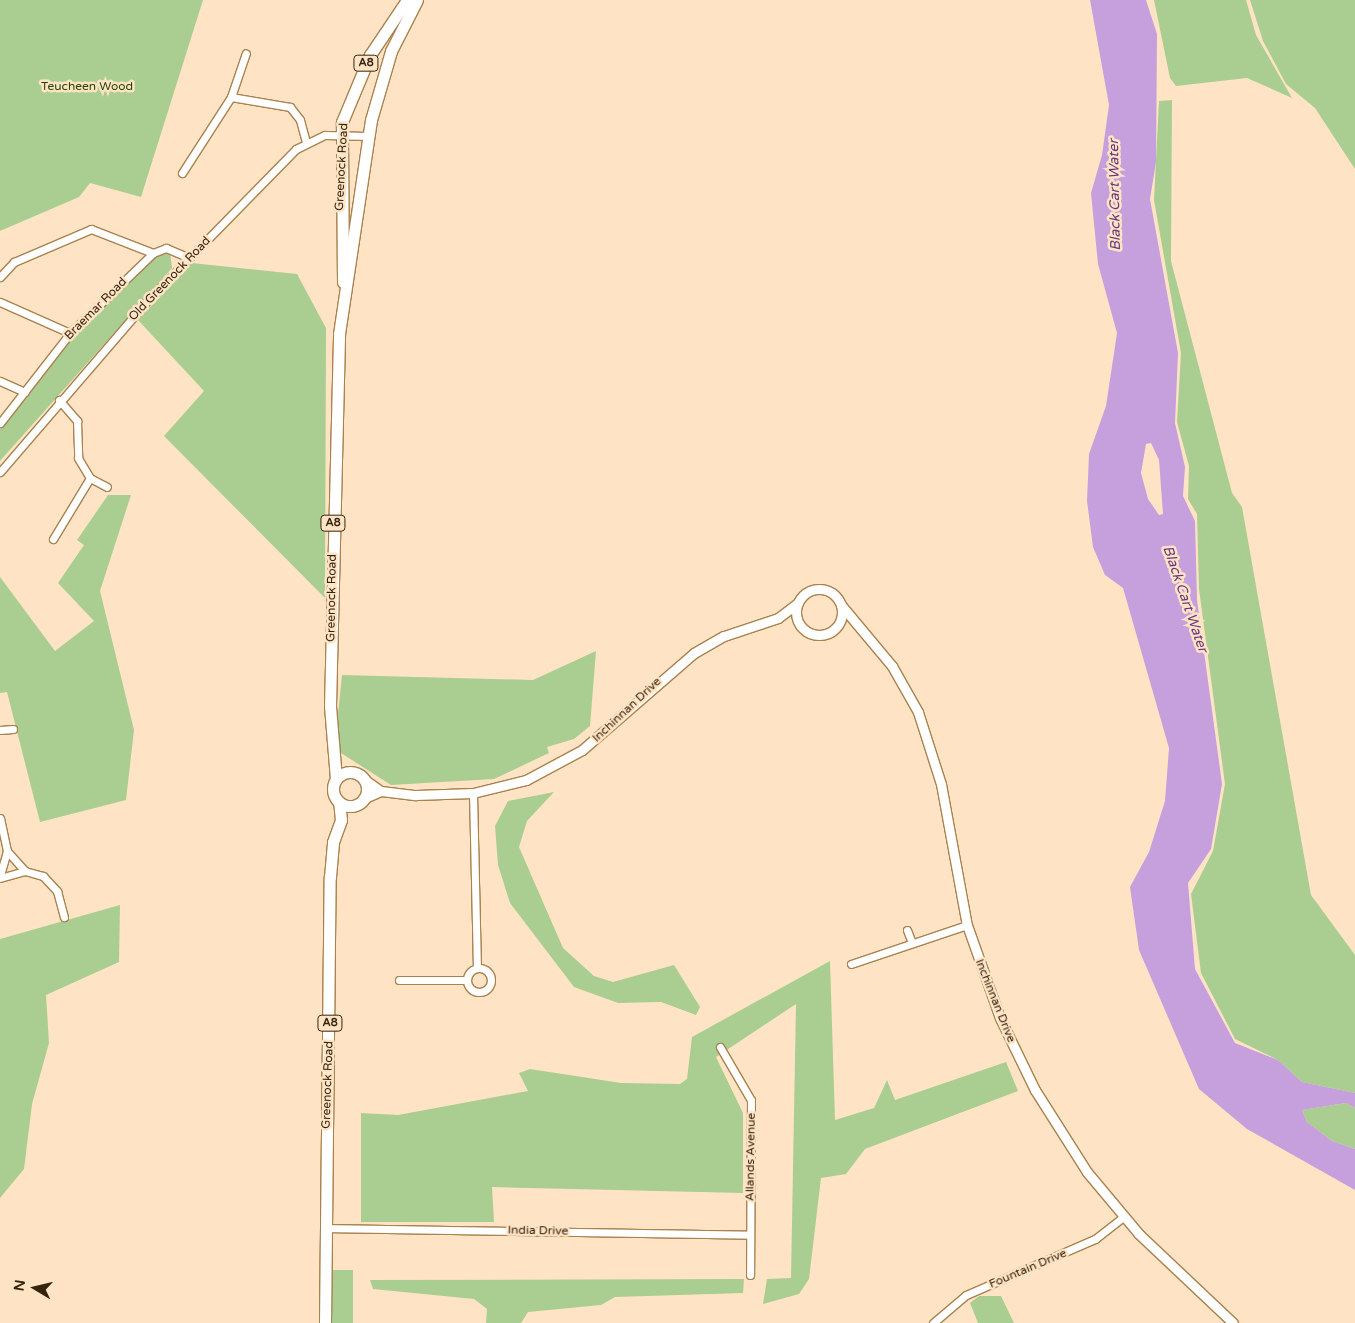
<!DOCTYPE html>
<style>
body{margin:0}
#map{position:relative;width:1355px;height:1323px;overflow:hidden;background:#fee4c4;font-family:"Varela Round",sans-serif}
div>[style]{position:absolute}
.green>*{inset:0;background:#aacd91;transform-origin:0 0}
.water>*{inset:0;background:#c69fdd}
.roads{filter:drop-shadow(1px 0 #a9824e) drop-shadow(-1px 0 #a9824e) drop-shadow(0 1px #a9824e) drop-shadow(0 -1px #a9824e)}
.minor>*{height:7px;margin:-3.5px;padding:0 3.5px;transform-origin:3.5px;border-radius:3.5px;background:#fff}
.minor>.ring{margin:-3.5px;padding:0;box-sizing:content-box;background:none;border:7px solid #fff;border-radius:50%}
.tertiary>*{height:9px;margin:-4.5px;padding:0 4.5px;transform-origin:4.5px;border-radius:4.5px;background:#fff}
.tertiary>.ring{margin:-4.5px;padding:0;box-sizing:content-box;background:none;border:9px solid #fff;border-radius:50%}
.primary>*{height:11px;margin:-5.5px;padding:0 5.5px;transform-origin:5.5px;border-radius:5.5px;background:#fff}
.primary>.ring{margin:-5.5px;padding:0;box-sizing:content-box;background:none;border:11px solid #fff;border-radius:50%}
span{translate:-50% -50%;white-space:nowrap;text-align:center;line-height:1.15;-webkit-text-stroke:5px #fee4c4;paint-order:stroke}
.shield-label span{padding:1px 4px;background:#fee4c4;border:1px solid;border-radius:4px;-webkit-text-stroke-width:0}
.shield-label{font-size:11px;color:#34240e;font-weight:700}
.park-label{font-size:12px;color:#244400}
.street-label{font-size:12px;color:#34240e}
.water-label{font-size:14px;color:#673780;font-style:italic}
.north{position:absolute;left:10px;top:1263px;width:50px;height:50px;-webkit-text-stroke:4px #fee4c4;paint-order:stroke;rotate:279deg;font-size:14px;font-weight:700;line-height:20px;text-align:center;color:#34240e}
.north::after{content:'';display:block;margin:auto;width:18px;height:22px;background:#34240e;clip-path:polygon(50% 0,100% 100%,50% 72%,0 100%)}
</style>
<div id="map">
<div class="green">
<i style="clip-path:polygon(0 0,203px 0,141px 197px,90px 183px,79px 197px,0 231px)"></i>
<i style="clip-path:polygon(1154px 0,1246px 0,1256px 35px,1292px 98px,1247px 78px,1176px 86px,1170px 78px)"></i>
<i style="clip-path:polygon(1250px 0,1355px 0,1355px 169px,1315px 108px,1286px 84px,1263px 41px)"></i>
<i style="clip-path:polygon(1172px 100px,1171px 261px,1232px 493px,1242px 507px,1311px 895px,1355px 955px,1355px 1093px,1302px 1082px,1278px 1060px,1235px 1039px,1201px 973px,1191px 894px,1213px 851px,1225px 784px,1199px 589px,1197px 514px,1188px 499px,1189px 466px,1177px 422px,1181px 353px,1154px 200px,1159px 101px)"></i>
<i style="clip-path:polygon(170px 252px,172px 268px,0 461px,0 429px,72px 338px,152px 257px)"></i>
<i style="clip-path:polygon(192px 263px,297px 274px,326px 328px,325px 598px,164px 436px,204px 391px,138px 320px)"></i>
<i style="clip-path:polygon(108px 495px,131px 495px,100px 591px,134px 730px,126px 800px,40px 822px,7px 692px,0 693px,0 577px,55px 651px,94px 621px,58px 583px,84px 545px,77px 540px)"></i>
<i style="clip-path:polygon(596px 651px,590px 726px,574px 739px,547px 747px,549px 753px,494px 779px,391px 785px,341px 753px,336px 734px,342px 675px,533px 680px)"></i>
<i style="clip-path:polygon(554px 792px,527px 821px,519px 847px,563px 948px,594px 976px,613px 982px,674px 965px,700px 1007px,696px 1015px,661px 1002px,618px 1003px,574px 987px,510px 903px,498px 865px,495px 826px,508px 801px)"></i>
<i style="clip-path:polygon(120px 905px,119px 962px,46px 995px,49px 1043px,32px 1104px,24px 1169px,0 1198px,0 939px)"></i>
<i style="clip-path:polygon(830px 961px,835px 1120px,874px 1108px,887px 1080px,895px 1100px,1006px 1062px,1018px 1091px,865px 1149px,846px 1174px,821px 1178px,809px 1279px,799px 1294px,763px 1304px,767px 1279px,791px 1278px,796px 1004px,716px 1057px,743px 1113px,743px 1193px,492px 1187px,494px 1222px,361px 1222px,361px 1113px,398px 1115px,528px 1091px,519px 1073px,530px 1069px,621px 1083px,680px 1084px,687px 1079px,692px 1037px)"></i>
<i style="clip-path:polygon(1346px 1103px,1355px 1108px,1355px 1149px,1332px 1141px,1307px 1122px,1302px 1110px)"></i>
<i style="left:332px;top:1270px;width:21px;height:53px"></i>
<i style="clip-path:polygon(744px 1279px,743px 1293px,615px 1297px,601px 1305px,528px 1312px,521px 1323px,486px 1323px,487px 1309px,474px 1299px,373px 1289px,370px 1280px)"></i>
<i style="clip-path:polygon(979px 1296px,1001px 1296px,1014px 1323px,978px 1323px,970px 1303px)"></i>
</div>
<div class="water">
<i style="clip-path:polygon(evenodd,1090px 0,1146px 0,1157px 34px,1156px 162px,1150px 199px,1178px 353px,1175px 423px,1185px 467px,1183px 496px,1195px 521px,1197px 600px,1222px 784px,1211px 849px,1188px 883px,1195px 969px,1235px 1043px,1278px 1060px,1302px 1082px,1355px 1093px,1355px 1108px,1346px 1103px,1302px 1110px,1307px 1122px,1332px 1141px,1355px 1149px,1355px 1190px,1247px 1129px,1199px 1089px,1139px 950px,1130px 887px,1149px 852px,1165px 801px,1169px 748px,1123px 588px,1105px 575px,1093px 547px,1087px 501px,1089px 454px,1106px 406px,1117px 333px,1098px 264px,1091px 193px,1102px 155px,1109px 105px,1090px 0,1151px 443px,1159px 460px,1163px 514px,1159px 515px,1148px 499px,1141px 473px,1146px 444px,1151px 443px)"></i>
</div>
<div class="roads">
<div class="minor">
<i style="left:231px;top:97px;width:60px;rotate:9.6deg"></i>
<i style="left:290px;top:107px;width:16px;rotate:52deg"></i>
<i style="left:300px;top:120px;width:23px;rotate:75deg"></i>
<i style="left:182px;top:173px;width:90px;rotate:-57.2deg"></i>
<i style="left:231px;top:97px;width:46px;rotate:-71.2deg"></i>
<i style="left:0;top:277px;width:21px;rotate:-47deg"></i>
<i style="left:14px;top:262px;width:84px;rotate:-23.2deg"></i>
<i style="left:91px;top:229px;width:66px;rotate:21.2deg"></i>
<i style="left:0;top:302px;width:77px;rotate:23.9deg"></i>
<i style="left:0;top:381px;width:27px;rotate:24deg"></i>
<i style="left:59px;top:400px;width:28px;rotate:49deg"></i>
<i style="left:77px;top:421px;width:37px;rotate:88deg"></i>
<i style="left:78px;top:458px;width:23px;rotate:59deg"></i>
<i style="left:90px;top:478px;width:19px;rotate:28deg"></i>
<i style="left:0;top:423px;width:114px;rotate:-52.1deg"></i>
<i style="left:70px;top:333px;width:115px;rotate:-43.9deg"></i>
<i style="left:153px;top:253px;width:14px;rotate:-21deg"></i>
<i style="left:166px;top:248px;width:25px;rotate:23deg"></i>
<i style="left:0;top:472px;width:228px;rotate:-49.3deg"></i>
<i style="left:149px;top:299px;width:210px;rotate:-45.6deg"></i>
<i style="left:296px;top:149px;width:32px;rotate:-26deg"></i>
<i style="left:325px;top:135px;width:43px;rotate:1.3deg"></i>
<i style="left:53px;top:539px;width:71px;rotate:-58.8deg"></i>
<i style="left:0;top:730px;width:13px;rotate:-4deg"></i>
<i style="left:473px;top:793px;width:175px;rotate:88.7deg"></i>
<i style="left:0;top:818px;width:34px;rotate:78deg"></i>
<i style="left:7px;top:851px;width:26px;rotate:106deg"></i>
<i style="left:7px;top:851px;width:27px;rotate:48deg"></i>
<i style="left:0;top:878px;width:26px;rotate:-16deg"></i>
<i style="left:25px;top:871px;width:19px;rotate:16deg"></i>
<i style="left:43px;top:876px;width:21px;rotate:47deg"></i>
<i style="left:57px;top:891px;width:27px;rotate:75deg"></i>
<i style="left:907px;top:930px;width:14px;rotate:69deg"></i>
<i style="left:851px;top:964px;width:122px;rotate:-18.6deg"></i>
<i class="ring" style="left:467px;top:968px;width:17px;height:17px"></i>
<i style="left:399px;top:980px;width:67px"></i>
<i style="left:720px;top:1047px;width:61px;rotate:59.7deg"></i>
<i style="left:751px;top:1100px;width:175px;rotate:90.3deg"></i>
<i style="left:326px;top:1228px;width:424px;rotate:0.9deg"></i>
<i style="left:933px;top:1323px;width:43px;rotate:-40.3deg"></i>
<i style="left:966px;top:1295px;width:141px;rotate:-23.5deg"></i>
<i style="left:1095px;top:1239px;width:37px;rotate:-38deg"></i>
</div>
<div class="tertiary">
<i class="ring" style="left:796px;top:589px;width:37px;height:37px"></i>
<i style="left:841px;top:605px;width:80px;rotate:50.1deg"></i>
<i style="left:892px;top:666px;width:53px;rotate:60.5deg"></i>
<i style="left:918px;top:712px;width:76px;rotate:72.3deg"></i>
<i style="left:941px;top:784px;width:143px;rotate:79.6deg"></i>
<i style="left:967px;top:925px;width:99px;rotate:70.5deg"></i>
<i style="left:1000px;top:1018px;width:80px;rotate:64.1deg"></i>
<i style="left:1035px;top:1090px;width:97px;rotate:57.6deg"></i>
<i style="left:1087px;top:1172px;width:81px;rotate:50deg"></i>
<i style="left:1139px;top:1234px;width:129px;rotate:43.4deg"></i>
<i style="left:365px;top:780px;width:19px;rotate:35deg"></i>
<i style="left:381px;top:791px;width:35px;rotate:7deg"></i>
<i style="left:416px;top:795px;width:57px;rotate:-2deg"></i>
<i style="left:473px;top:793px;width:55px;rotate:-13.8deg"></i>
<i style="left:526px;top:780px;width:64px;rotate:-28.2deg"></i>
<i style="left:582px;top:750px;width:148px;rotate:-40.9deg"></i>
<i style="left:694px;top:653px;width:34px;rotate:-30deg"></i>
<i style="left:724px;top:636px;width:57px;rotate:-18.4deg"></i>
<i style="left:778px;top:618px;width:25px;rotate:-37deg"></i>
<i style="left:365px;top:798px;width:17px;rotate:-24deg"></i>
</div>
<div class="primary">
<i style="left:343px;top:282px;width:160px;rotate:-90.4deg"></i>
<i style="left:342px;top:122px;width:73px;rotate:-67.3deg"></i>
<i style="left:370px;top:55px;width:66px;rotate:-56.1deg"></i>
<i class="ring" style="left:333px;top:772px;width:23px;height:23px"></i>
<i style="left:336px;top:779px;width:73px;rotate:-94.7deg"></i>
<i style="left:330px;top:706px;width:372px;rotate:-88.6deg"></i>
<i style="left:339px;top:334px;width:216px;rotate:-81.5deg"></i>
<i style="left:371px;top:120px;width:72px;rotate:-73.8deg"></i>
<i style="left:391px;top:51px;width:57px;rotate:-63deg"></i>
<i style="left:325px;top:1323px;width:446px;rotate:-89.4deg"></i>
<i style="left:330px;top:877px;width:35px;rotate:-85deg"></i>
<i style="left:333px;top:842px;width:23px;rotate:-70deg"></i>
<i style="left:341px;top:820px;width:18px;rotate:-96deg"></i>
</div>
</div>
<div class="shield-label">
<span style="left:366px;top:63px">A8</span>
<span style="left:333px;top:523px">A8</span>
<span style="left:330px;top:1023px">A8</span>
</div>
<div class="park-label">
<span style="left:87px;top:87px">Teucheen Wood</span>
</div>
<div class="street-label">
<span style="left:342px;top:167px;rotate:-87deg">Greenock Road</span>
<span style="left:170px;top:279px;rotate:-46deg">Old Greenock Road</span>
<span style="left:96px;top:309px;rotate:-45deg">Braemar Road</span>
<span style="left:332px;top:598px;rotate:-89deg">Greenock Road</span>
<span style="left:627px;top:710px;rotate:-43deg">Inchinnan Drive</span>
<span style="left:995px;top:1001px;rotate:68deg">Inchinnan Drive</span>
<span style="left:328px;top:1085px;rotate:-88deg">Greenock Road</span>
<span style="left:751px;top:1157px;rotate:-89deg">Allands Avenue</span>
<span style="left:538px;top:1231px;rotate:1deg">India Drive</span>
<span style="left:1028px;top:1269px;rotate:-23deg">Fountain Drive</span>
</div>
<div class="water-label">
<span style="left:1115px;top:195px;rotate:-91deg">Black Cart Water</span>
<span style="left:1185px;top:599px;rotate:71deg">Black Cart Water</span>
</div>
<div class="north">N</div>
</div>
